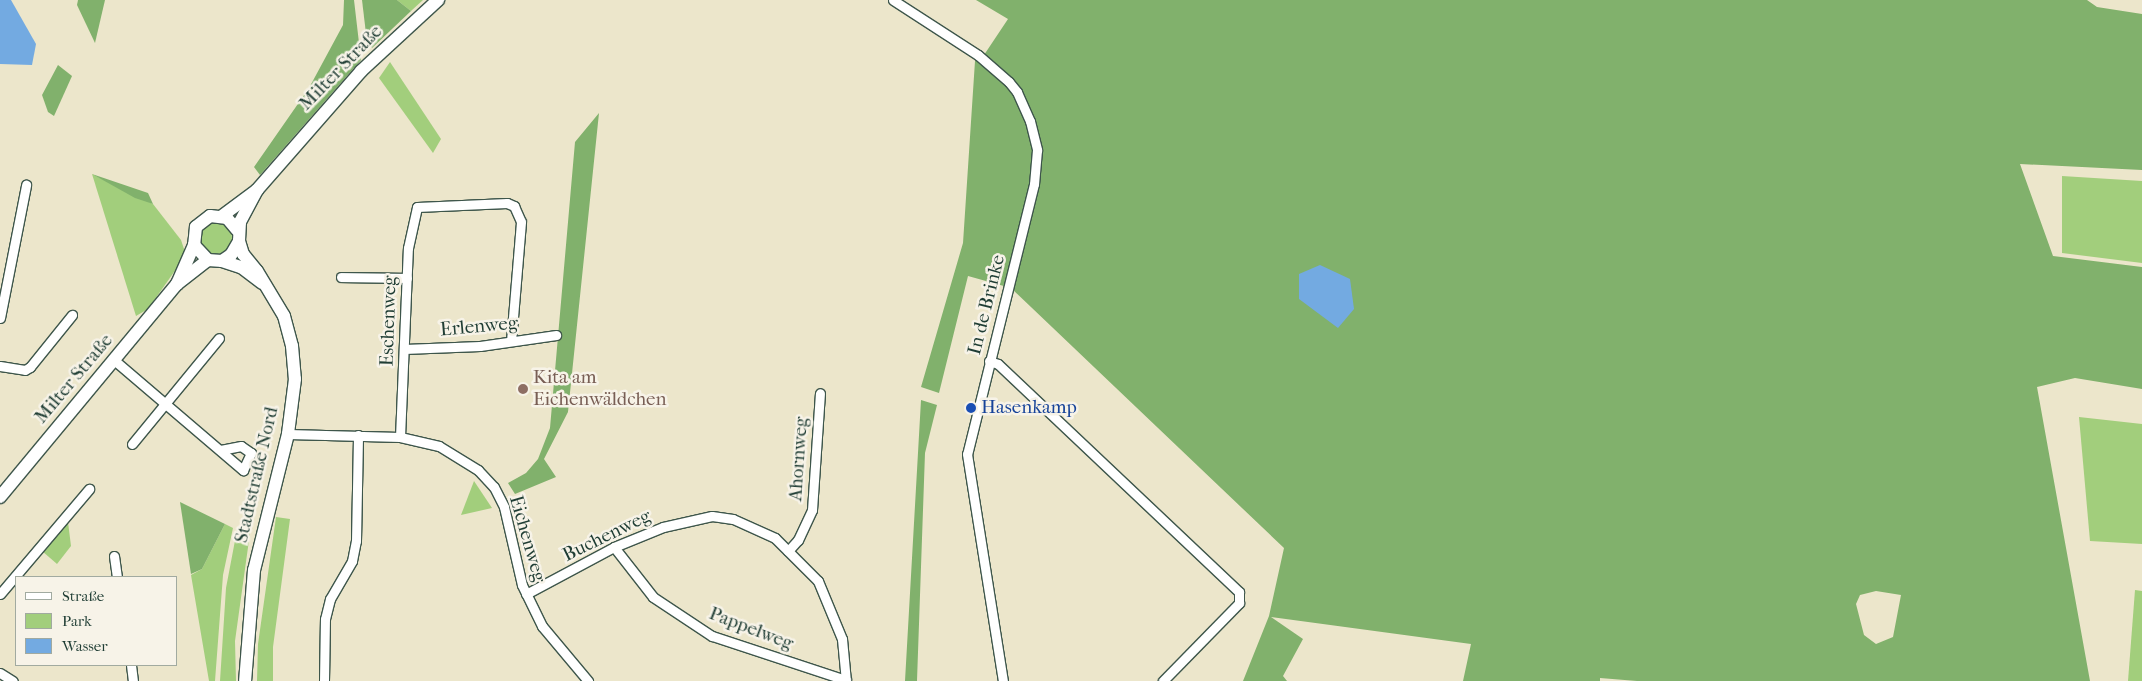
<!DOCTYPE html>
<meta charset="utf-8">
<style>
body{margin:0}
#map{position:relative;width:2142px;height:681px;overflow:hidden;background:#ece6cb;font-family:"IM FELL French Canon",serif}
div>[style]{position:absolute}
.green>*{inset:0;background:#a2ce7c}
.round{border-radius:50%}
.forest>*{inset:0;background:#81b16c}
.water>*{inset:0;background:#73aae1}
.roads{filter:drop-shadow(1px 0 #3e564b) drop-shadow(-1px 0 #3e564b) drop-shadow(0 1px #3e564b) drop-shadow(0 -1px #3e564b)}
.street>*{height:9px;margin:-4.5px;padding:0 4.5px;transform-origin:4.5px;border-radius:4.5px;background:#fff}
.secondary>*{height:12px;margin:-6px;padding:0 6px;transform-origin:6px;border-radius:6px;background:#fff}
.dots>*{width:14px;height:14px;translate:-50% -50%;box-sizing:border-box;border:2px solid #f7f3e8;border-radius:50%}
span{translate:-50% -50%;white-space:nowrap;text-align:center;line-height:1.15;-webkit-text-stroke:5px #f7f3e8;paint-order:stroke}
.street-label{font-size:19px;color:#1f3d34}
.education-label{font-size:19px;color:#785e54}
.left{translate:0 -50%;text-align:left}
.transit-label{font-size:19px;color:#164399}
.legend{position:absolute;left:15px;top:576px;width:162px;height:90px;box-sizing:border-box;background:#f7f3e8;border:1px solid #a1aaa0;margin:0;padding:6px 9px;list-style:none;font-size:15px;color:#1f3d34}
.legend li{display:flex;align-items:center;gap:10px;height:25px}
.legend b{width:25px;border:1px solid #a1aaa0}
</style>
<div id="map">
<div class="green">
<i style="clip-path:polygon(397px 0,423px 0,411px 11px)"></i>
<i style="clip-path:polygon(390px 62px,441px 139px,433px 153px,379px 78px)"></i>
<i style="clip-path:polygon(92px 174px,153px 204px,181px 240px,186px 255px,148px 309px,136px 316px)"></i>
<i style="clip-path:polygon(2062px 176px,2142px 181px,2142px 263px,2062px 253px)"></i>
<i class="round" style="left:200px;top:222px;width:32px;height:32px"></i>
<i style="clip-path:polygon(2079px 417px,2142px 424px,2142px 544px,2090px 541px)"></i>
<i style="clip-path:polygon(474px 481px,492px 508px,461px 515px)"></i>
<i style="clip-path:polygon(276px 517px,290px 519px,273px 647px,273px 681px,257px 681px,258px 644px)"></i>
<i style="clip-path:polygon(68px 522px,71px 546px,57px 564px,42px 551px)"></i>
<i style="clip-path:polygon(225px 524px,233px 528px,223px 575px,215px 681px,209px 681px,191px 575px,202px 569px)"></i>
<i style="clip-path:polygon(237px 530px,250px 533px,235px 641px,236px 681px,220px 681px,226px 588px)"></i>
<i style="clip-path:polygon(2135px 590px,2142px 591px,2142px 681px,2128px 681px)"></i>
</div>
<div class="forest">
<i style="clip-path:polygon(78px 0,105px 0,95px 43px,77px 5px)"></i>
<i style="clip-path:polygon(344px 0,354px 0,361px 60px,260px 175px,254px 167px,309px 88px,343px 25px)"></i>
<i style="clip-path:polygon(362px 0,397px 0,411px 11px,372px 48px,367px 42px)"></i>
<i style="clip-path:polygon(evenodd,976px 0,2087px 0,2097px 7px,2142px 14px,2142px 170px,2020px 164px,2053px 256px,2142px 267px,2142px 389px,2075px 378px,2037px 387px,2090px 681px,1637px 681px,1600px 678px,1600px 681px,1463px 681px,1471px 644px,1271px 617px,1303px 639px,1283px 676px,1287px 681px,1243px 681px,1269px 616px,1284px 548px,1011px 288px,968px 276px,939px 393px,921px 387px,963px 243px,975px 61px,984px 55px,1008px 19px,976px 0,1876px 591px,1901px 595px,1893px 637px,1876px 644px,1864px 635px,1856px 604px,1860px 595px,1876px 591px)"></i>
<i style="clip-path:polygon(58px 65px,72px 76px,54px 116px,48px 112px,42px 95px)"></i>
<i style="clip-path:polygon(599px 113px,568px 412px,544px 459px,556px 477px,515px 494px,508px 483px,526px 473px,538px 459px,550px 428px,575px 142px)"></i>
<i style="clip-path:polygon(92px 174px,148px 193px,153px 204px,135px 198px)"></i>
<i style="clip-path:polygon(921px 400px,937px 405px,925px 453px,917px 681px,905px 681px)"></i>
<i style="clip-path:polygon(180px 502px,225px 524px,202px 569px,191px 574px)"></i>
</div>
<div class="water">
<i style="clip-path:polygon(0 0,11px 0,36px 44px,32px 65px,0 64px)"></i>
<i style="clip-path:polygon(1320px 265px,1350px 279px,1354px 309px,1338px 328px,1299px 299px,1299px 274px)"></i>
</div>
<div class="roads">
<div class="street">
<i style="left:893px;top:0;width:101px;rotate:32.9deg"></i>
<i style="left:978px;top:55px;width:41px;rotate:41.1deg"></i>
<i style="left:1009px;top:82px;width:13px;rotate:51deg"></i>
<i style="left:1017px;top:92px;width:32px;rotate:66deg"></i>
<i style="left:1030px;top:121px;width:30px;rotate:76deg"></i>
<i style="left:1037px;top:150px;width:34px;rotate:95deg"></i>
<i style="left:1034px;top:184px;width:278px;rotate:103.9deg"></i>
<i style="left:967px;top:454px;width:230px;rotate:81deg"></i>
<i style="left:341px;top:277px;width:66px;rotate:0.9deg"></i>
<i style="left:0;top:318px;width:136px;rotate:-78.9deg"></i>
<i style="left:404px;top:349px;width:76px;rotate:-2.3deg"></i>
<i style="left:480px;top:346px;width:77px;rotate:-8.2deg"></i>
<i style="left:114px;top:360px;width:170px;rotate:40.5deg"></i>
<i style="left:243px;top:470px;width:19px;rotate:-65deg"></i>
<i style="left:251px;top:453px;width:12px;rotate:-145deg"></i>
<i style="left:241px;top:446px;width:21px;rotate:169deg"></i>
<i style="left:989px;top:361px;width:9px;rotate:18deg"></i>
<i style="left:998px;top:364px;width:332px;rotate:43.4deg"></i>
<i style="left:1239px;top:592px;width:11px;rotate:90deg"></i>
<i style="left:1239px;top:603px;width:109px;rotate:134.3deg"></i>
<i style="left:0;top:366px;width:25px;rotate:9deg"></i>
<i style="left:25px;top:370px;width:6px;rotate:-31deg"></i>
<i style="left:30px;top:367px;width:67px;rotate:-51.1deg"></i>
<i style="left:288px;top:434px;width:112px;rotate:1.5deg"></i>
<i style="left:400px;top:437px;width:40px;rotate:13deg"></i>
<i style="left:439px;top:446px;width:46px;rotate:31.6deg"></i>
<i style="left:478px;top:470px;width:23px;rotate:47deg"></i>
<i style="left:494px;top:487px;width:22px;rotate:63deg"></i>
<i style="left:504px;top:507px;width:80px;rotate:77deg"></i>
<i style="left:522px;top:585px;width:46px;rotate:64deg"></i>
<i style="left:542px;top:626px;width:72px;rotate:50.1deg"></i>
<i style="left:400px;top:437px;width:189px;rotate:-87.6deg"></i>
<i style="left:408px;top:248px;width:42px;rotate:-77.6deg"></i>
<i style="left:417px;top:207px;width:90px;rotate:-2.5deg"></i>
<i style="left:507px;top:203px;width:8px;rotate:23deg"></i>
<i style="left:514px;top:206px;width:17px;rotate:66deg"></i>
<i style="left:521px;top:222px;width:119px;rotate:94.8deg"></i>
<i style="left:132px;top:444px;width:137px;rotate:-50.6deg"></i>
<i style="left:614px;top:547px;width:63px;rotate:52deg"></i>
<i style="left:653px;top:597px;width:71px;rotate:33.5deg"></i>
<i style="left:712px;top:636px;width:141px;rotate:18.2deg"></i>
<i style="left:788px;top:551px;width:15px;rotate:-48deg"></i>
<i style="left:798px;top:540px;width:33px;rotate:-65deg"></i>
<i style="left:812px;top:510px;width:117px;rotate:-86.1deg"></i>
<i style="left:114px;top:556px;width:21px;rotate:82deg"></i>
<i style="left:0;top:594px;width:138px;rotate:-49.7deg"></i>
<i style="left:526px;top:594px;width:100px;rotate:-28.1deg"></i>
<i style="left:614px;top:547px;width:53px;rotate:-22.2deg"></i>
<i style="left:663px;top:527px;width:50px;rotate:-12.7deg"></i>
<i style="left:712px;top:516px;width:21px;rotate:8deg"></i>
<i style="left:733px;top:519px;width:46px;rotate:24.3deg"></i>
<i style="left:775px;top:538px;width:61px;rotate:45deg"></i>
<i style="left:818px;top:581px;width:63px;rotate:67.5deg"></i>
<i style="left:842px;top:639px;width:42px;rotate:84.6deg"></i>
<i style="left:131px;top:665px;width:16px;rotate:83deg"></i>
<i style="left:0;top:673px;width:15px;rotate:32deg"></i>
<i style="left:324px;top:681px;width:62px;rotate:-89.1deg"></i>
<i style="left:325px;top:619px;width:21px;rotate:-76deg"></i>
<i style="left:330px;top:599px;width:44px;rotate:-59.9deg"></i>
<i style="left:352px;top:561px;width:20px;rotate:-79deg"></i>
<i style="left:356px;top:541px;width:106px;rotate:-88.9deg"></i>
</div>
<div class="secondary">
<i style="left:222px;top:216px;width:44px;rotate:-36.6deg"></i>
<i style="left:237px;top:230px;width:16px;rotate:-130deg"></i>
<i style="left:227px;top:218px;width:17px;rotate:-173deg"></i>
<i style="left:210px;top:216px;width:18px;rotate:142deg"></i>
<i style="left:196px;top:227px;width:18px;rotate:96deg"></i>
<i style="left:194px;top:245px;width:21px;rotate:47deg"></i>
<i style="left:208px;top:260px;width:14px;rotate:4deg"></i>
<i style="left:222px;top:261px;width:11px;rotate:-34deg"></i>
<i style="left:231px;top:255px;width:16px;rotate:-60deg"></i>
<i style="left:239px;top:241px;width:19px;rotate:-87deg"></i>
<i style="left:240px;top:222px;width:36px;rotate:-62deg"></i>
<i style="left:257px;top:190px;width:158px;rotate:-48.8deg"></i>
<i style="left:361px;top:71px;width:105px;rotate:-42.7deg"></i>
<i style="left:239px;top:241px;width:14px;rotate:73deg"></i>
<i style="left:243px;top:254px;width:22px;rotate:51deg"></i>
<i style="left:257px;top:271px;width:52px;rotate:59deg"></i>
<i style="left:284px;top:316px;width:31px;rotate:75deg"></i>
<i style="left:292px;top:346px;width:33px;rotate:85deg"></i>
<i style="left:295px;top:379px;width:55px;rotate:97.3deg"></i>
<i style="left:288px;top:434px;width:140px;rotate:104deg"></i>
<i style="left:254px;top:570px;width:111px;rotate:94.6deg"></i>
<i style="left:222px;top:261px;width:20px;rotate:18deg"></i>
<i style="left:241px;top:267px;width:26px;rotate:37deg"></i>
<i style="left:177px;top:284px;width:39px;rotate:-38deg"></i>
<i style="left:0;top:497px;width:277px;rotate:-50.3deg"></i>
<i style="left:177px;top:284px;width:43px;rotate:-66.4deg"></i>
</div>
</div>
<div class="dots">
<i style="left:523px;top:389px;background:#8d6e63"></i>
<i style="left:971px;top:408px;background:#1a4fb4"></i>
</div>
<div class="street-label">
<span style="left:341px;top:68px;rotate:-46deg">Milter Straße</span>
<span style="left:987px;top:305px;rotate:-76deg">In de Brinke</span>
<span style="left:389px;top:321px;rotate:-88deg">Eschenweg</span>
<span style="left:479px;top:327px;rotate:-5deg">Erlenweg</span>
<span style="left:74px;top:379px;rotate:-50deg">Milter Straße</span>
<span style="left:799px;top:459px;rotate:-86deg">Ahornweg</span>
<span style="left:257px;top:475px;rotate:-77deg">Stadtstraße Nord</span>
<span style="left:607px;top:536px;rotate:-26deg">Buchenweg</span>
<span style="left:527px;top:539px;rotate:74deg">Eichenweg</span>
<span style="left:751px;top:629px;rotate:21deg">Pappelweg</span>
</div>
<div class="education-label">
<span class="left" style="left:533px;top:389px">Kita am<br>Eichenwäldchen</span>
</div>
<div class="transit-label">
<span class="left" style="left:981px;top:408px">Hasenkamp</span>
</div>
<ul class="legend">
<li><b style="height:6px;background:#fff"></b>Straße</li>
<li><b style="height:14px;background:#a2ce7c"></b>Park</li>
<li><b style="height:14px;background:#73aae1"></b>Wasser</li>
</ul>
</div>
